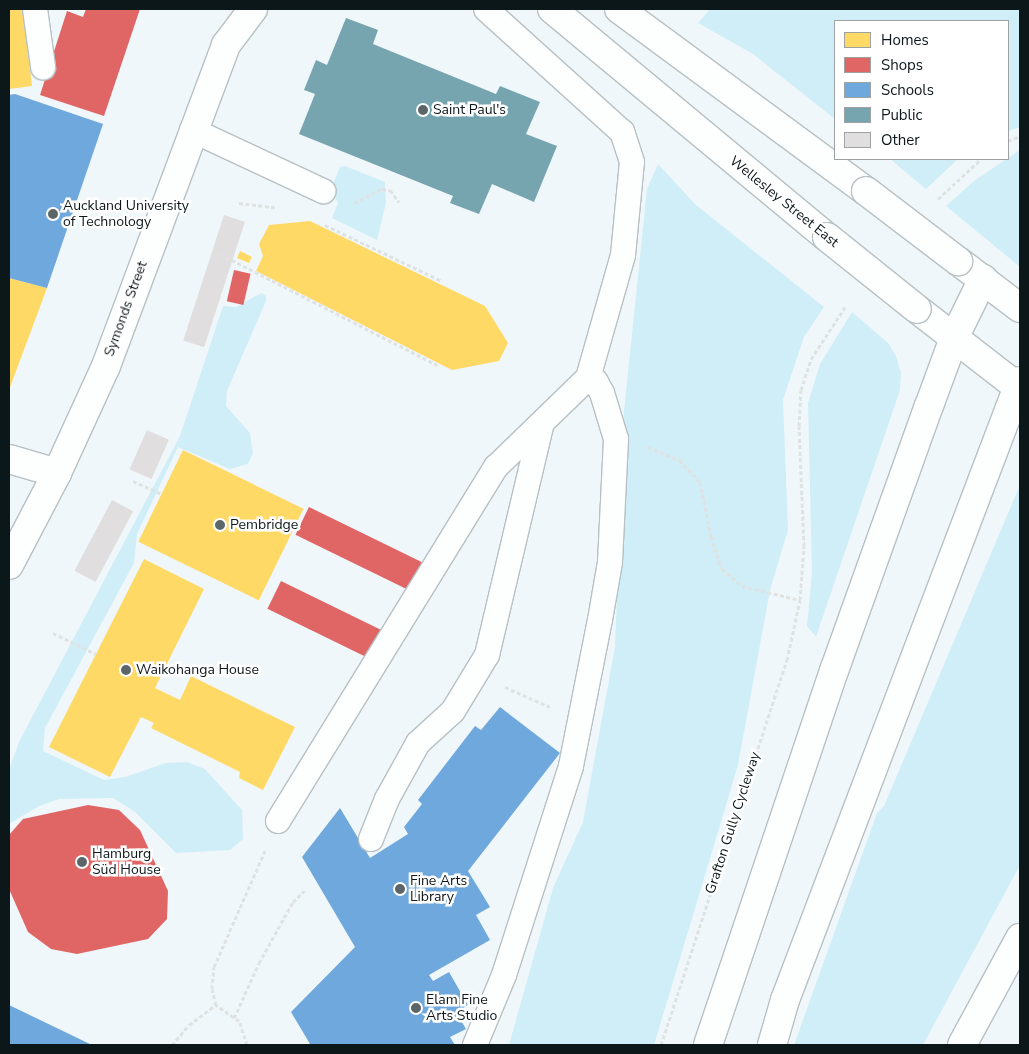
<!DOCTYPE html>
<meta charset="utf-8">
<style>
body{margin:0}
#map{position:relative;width:1029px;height:1054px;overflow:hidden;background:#f0f7fa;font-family:"Nunito Sans",sans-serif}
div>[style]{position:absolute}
.green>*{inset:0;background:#d0eef7}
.homes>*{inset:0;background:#ffd966;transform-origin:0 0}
.shops>*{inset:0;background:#e06666;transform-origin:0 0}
.schools>*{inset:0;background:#6fa8dc}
.public>*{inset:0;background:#76a5af}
.building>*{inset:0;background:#e0dedf;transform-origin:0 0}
.path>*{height:3px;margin-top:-1.5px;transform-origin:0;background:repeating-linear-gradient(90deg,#dfe2e2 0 4px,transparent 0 6.5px)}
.roads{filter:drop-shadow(1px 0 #b7c0c3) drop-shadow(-1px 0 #b7c0c3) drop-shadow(0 1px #b7c0c3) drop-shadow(0 -1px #b7c0c3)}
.service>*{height:24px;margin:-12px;padding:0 12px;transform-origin:12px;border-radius:12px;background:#fdfefe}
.minor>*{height:28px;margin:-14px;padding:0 14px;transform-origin:14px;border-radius:14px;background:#fdfefe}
.secondary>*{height:28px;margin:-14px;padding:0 14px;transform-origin:14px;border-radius:14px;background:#fdfefe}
.motorway>*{height:28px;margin:-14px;padding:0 14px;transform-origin:14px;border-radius:14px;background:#fdfefe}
.bridges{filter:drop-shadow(1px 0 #b7c0c3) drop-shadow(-1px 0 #b7c0c3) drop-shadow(0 1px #b7c0c3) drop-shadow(0 -1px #b7c0c3)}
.secondary-bridge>*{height:28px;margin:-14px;padding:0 14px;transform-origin:14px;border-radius:14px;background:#fdfefe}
.dots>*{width:14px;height:14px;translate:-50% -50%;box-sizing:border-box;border:2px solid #fff;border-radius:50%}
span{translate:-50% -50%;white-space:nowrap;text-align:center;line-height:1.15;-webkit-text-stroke:5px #fff;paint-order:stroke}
.poi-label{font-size:14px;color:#0c171a}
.left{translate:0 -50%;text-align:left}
.street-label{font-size:14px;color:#0c171a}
.frame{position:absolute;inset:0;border:10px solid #0c171a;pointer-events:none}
.legend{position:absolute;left:834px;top:20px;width:175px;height:140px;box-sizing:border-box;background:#fff;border:1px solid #9ea2a3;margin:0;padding:6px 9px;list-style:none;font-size:15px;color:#0c171a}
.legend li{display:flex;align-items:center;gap:10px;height:25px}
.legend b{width:25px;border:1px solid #9ea2a3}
</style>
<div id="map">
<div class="green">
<i style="clip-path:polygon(710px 9px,1020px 9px,1020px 127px,1008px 131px,1008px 21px,835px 21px,835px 119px,753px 54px,698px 23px)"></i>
<i style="clip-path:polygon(1020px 150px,1020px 267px,946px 206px,974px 181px)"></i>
<i style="clip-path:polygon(890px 159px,958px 159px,926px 189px)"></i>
<i style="clip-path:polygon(658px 164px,696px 205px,824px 307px,804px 337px,783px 400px,788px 530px,770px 590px,738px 765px,654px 1045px,509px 1045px,553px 888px,583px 822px,615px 647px,624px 411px,647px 189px)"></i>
<i style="clip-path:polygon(345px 166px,385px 182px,386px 203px,377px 240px,332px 218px,338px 203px,331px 189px,340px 167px)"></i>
<i style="clip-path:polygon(261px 293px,266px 296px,266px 301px,227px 391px,226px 406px,250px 433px,253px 453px,248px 464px,230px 469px,178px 447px,137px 534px,134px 563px,45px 728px,43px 751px,104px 780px,125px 777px,166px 763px,187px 762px,205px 769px,242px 810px,243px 839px,230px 850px,176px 853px,135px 812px,113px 798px,59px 799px,39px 806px,9px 824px,9px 770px,19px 742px,180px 436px,223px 306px,236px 307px)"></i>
<i style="clip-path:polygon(852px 312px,888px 343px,896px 356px,901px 373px,900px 390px,816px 637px,807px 626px,812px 572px,808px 403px,820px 364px)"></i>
<i style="clip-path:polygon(1020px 485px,1020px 865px,923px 1045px,794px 1045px,877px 813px,884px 806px)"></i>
</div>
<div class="homes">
<i style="clip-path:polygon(9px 9px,23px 9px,32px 86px,9px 89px)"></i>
<i style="clip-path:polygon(310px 221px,485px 306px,508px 343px,499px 361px,452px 370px,256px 271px,263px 256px,259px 244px,269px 225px)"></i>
<i style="clip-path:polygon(240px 251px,252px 257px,249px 263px,237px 258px)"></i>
<i style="clip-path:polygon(9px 278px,47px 288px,9px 390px)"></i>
<i style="left:183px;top:450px;width:134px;height:102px;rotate:26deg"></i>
<i style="clip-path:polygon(144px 559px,204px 589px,155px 688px,180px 700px,191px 676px,295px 727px,263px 790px,239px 778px,240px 772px,151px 728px,154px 723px,141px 717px,110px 777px,49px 747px)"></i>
</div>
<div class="shops">
<i style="clip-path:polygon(86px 9px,140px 9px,104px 116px,40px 95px,67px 11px,83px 17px)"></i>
<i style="left:234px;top:270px;width:17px;height:32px;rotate:13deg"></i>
<i style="left:309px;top:507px;width:127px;height:31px;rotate:26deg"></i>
<i style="left:281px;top:581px;width:111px;height:31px;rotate:26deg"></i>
<i style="clip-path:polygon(88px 805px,119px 810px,140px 830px,168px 891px,167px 919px,148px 939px,77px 954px,51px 949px,28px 932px,9px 889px,9px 835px,23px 819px)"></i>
</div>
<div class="schools">
<i style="clip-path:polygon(15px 94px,103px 124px,47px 288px,9px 278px,9px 95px)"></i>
<i style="clip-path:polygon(500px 707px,560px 753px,468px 871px,490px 907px,476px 915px,490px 940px,429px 975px,433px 981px,449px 972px,468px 1005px,456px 1012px,466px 1029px,450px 1037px,455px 1045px,308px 1045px,310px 1044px,291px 1012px,355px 947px,302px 857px,340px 808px,370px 858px,408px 834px,404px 827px,422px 804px,418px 800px,475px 726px,481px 730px)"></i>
<i style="clip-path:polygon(9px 1005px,92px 1045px,9px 1045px)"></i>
</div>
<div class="public">
<i style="clip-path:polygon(346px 18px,378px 30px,373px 44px,496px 94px,500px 86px,540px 102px,526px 134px,557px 146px,534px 202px,492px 184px,479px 214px,450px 203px,453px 196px,299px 134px,315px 94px,304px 90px,316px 60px,327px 65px)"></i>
</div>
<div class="building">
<i style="left:224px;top:215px;width:22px;height:132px;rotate:18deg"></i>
<i style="left:147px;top:430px;width:24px;height:43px;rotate:24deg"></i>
<i style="left:112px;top:500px;width:24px;height:80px;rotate:28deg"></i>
</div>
<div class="path">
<i style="left:1008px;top:141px;width:13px;rotate:-23deg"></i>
<i style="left:938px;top:199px;width:59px;rotate:-42.9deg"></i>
<i style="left:239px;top:203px;width:39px;rotate:7deg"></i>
<i style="left:354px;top:203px;width:31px;rotate:-27deg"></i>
<i style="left:382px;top:189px;width:8px;rotate:7deg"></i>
<i style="left:390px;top:190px;width:15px;rotate:53deg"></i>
<i style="left:325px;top:225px;width:130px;rotate:25.6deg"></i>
<i style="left:220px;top:254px;width:244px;rotate:27.1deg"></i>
<i style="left:648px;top:447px;width:34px;rotate:23deg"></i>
<i style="left:679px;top:460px;width:30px;rotate:46deg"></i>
<i style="left:700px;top:482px;width:55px;rotate:78.5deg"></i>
<i style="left:711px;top:536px;width:35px;rotate:72deg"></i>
<i style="left:722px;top:569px;width:26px;rotate:40deg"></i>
<i style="left:742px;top:586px;width:60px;rotate:13.6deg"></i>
<i style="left:133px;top:481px;width:32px;rotate:24deg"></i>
<i style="left:53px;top:633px;width:48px;rotate:26deg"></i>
<i style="left:505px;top:687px;width:49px;rotate:24deg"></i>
<i style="left:234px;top:1018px;width:60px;rotate:-65.6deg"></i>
<i style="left:259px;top:963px;width:70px;rotate:-60.9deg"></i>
<i style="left:293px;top:902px;width:16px;rotate:-45deg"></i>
<i style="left:172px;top:1045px;width:26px;rotate:-50deg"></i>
<i style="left:189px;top:1025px;width:34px;rotate:-37deg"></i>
<i style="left:247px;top:1045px;width:25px;rotate:-108deg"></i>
<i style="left:239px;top:1021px;width:28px;rotate:-145deg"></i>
<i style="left:216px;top:1005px;width:16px;rotate:-104deg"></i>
<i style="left:212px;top:989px;width:22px;rotate:-85deg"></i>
<i style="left:214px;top:967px;width:127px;rotate:-66.3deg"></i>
<i style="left:661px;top:1045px;width:405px;rotate:-71.9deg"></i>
<i style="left:787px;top:660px;width:61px;rotate:-77.8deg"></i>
<i style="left:800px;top:600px;width:54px;rotate:-85.8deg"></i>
<i style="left:804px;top:546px;width:120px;rotate:-92.4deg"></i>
<i style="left:799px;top:426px;width:36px;rotate:-87deg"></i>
<i style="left:801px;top:390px;width:33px;rotate:-72deg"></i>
<i style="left:811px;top:359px;width:62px;rotate:-56.8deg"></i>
</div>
<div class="roads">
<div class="service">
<i style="left:35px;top:9px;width:59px;rotate:82.1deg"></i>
<i style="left:192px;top:130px;width:145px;rotate:25deg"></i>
<i style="left:278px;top:821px;width:416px;rotate:-58.4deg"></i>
<i style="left:496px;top:467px;width:128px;rotate:-44.1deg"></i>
<i style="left:588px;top:378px;width:128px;rotate:-74.1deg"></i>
<i style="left:623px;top:255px;width:93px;rotate:-84.5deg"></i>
<i style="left:632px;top:162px;width:32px;rotate:-108deg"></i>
<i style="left:622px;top:132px;width:183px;rotate:-137.9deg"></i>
<i style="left:371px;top:839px;width:43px;rotate:-68.2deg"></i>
<i style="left:387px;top:799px;width:64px;rotate:-61deg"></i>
<i style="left:418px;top:743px;width:47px;rotate:-42.4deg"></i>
<i style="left:453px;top:711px;width:66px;rotate:-58.7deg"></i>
<i style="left:487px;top:655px;width:234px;rotate:-76.7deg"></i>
<i style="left:475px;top:1045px;width:76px;rotate:-67.5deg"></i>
<i style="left:504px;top:975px;width:219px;rotate:-72.2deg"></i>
<i style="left:571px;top:766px;width:149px;rotate:-78.8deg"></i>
<i style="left:600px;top:620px;width:59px;rotate:-80.2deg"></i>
<i style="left:610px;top:562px;width:123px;rotate:-87.2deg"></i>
<i style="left:616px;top:439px;width:48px;rotate:-106.9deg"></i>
<i style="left:602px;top:393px;width:13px;rotate:-119deg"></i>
<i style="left:596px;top:382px;width:9px;rotate:-153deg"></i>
</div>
<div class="minor">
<i style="left:9px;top:459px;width:50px;rotate:16.3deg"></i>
</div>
<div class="secondary">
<i style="left:552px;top:9px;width:357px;rotate:39.7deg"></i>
<i style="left:619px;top:9px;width:307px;rotate:36.4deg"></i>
<i style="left:958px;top:261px;width:78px;rotate:37.2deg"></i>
<i style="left:917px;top:309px;width:130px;rotate:37.8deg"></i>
<i style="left:9px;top:565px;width:104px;rotate:-62.4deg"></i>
<i style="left:57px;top:473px;width:118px;rotate:-65.4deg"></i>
<i style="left:106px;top:366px;width:343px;rotate:-69.5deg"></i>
<i style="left:226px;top:45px;width:45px;rotate:-53.1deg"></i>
</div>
<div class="motorway">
<i style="left:708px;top:1045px;width:398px;rotate:-71.4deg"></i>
<i style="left:835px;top:668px;width:278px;rotate:-70.3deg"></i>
<i style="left:929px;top:406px;width:72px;rotate:-69.8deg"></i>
<i style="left:954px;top:338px;width:66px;rotate:-63.8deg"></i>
<i style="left:772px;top:1045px;width:47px;rotate:-73.9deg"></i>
<i style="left:785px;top:1000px;width:662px;rotate:-69.21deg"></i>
<i style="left:962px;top:1045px;width:122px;rotate:-61.5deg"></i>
</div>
</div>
<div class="bridges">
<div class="secondary-bridge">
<i style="left:866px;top:191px;width:116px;rotate:37.3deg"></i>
<i style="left:827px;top:237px;width:115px;rotate:38.7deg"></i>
</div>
</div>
<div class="dots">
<i style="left:423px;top:110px;background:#5c6568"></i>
<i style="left:53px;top:214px;background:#5c6568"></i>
<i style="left:220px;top:525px;background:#5c6568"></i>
<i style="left:126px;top:670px;background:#5c6568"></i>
<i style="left:82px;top:862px;background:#5c6568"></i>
<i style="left:400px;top:889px;background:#5c6568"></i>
<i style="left:416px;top:1008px;background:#5c6568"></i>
</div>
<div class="poi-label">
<span class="left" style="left:433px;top:110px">Saint Paul's</span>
<span class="left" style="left:63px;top:214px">Auckland University<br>of Technology</span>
<span class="left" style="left:230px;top:525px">Pembridge</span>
<span class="left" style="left:136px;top:670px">Waikohanga House</span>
<span class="left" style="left:92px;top:862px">Hamburg<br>Süd House</span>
<span class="left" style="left:410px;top:889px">Fine Arts<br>Library</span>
<span class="left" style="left:426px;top:1008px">Elam Fine<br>Arts Studio</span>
</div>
<div class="street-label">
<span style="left:784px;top:202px;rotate:39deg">Wellesley Street East</span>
<span style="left:126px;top:309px;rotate:-70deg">Symonds Street</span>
<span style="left:733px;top:823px;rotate:-72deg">Grafton Gully Cycleway</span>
</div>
<div class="frame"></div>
<ul class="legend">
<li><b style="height:14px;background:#ffd966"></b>Homes</li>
<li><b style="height:14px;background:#e06666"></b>Shops</li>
<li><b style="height:14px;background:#6fa8dc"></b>Schools</li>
<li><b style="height:14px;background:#76a5af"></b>Public</li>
<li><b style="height:14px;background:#e0dedf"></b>Other</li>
</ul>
</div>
